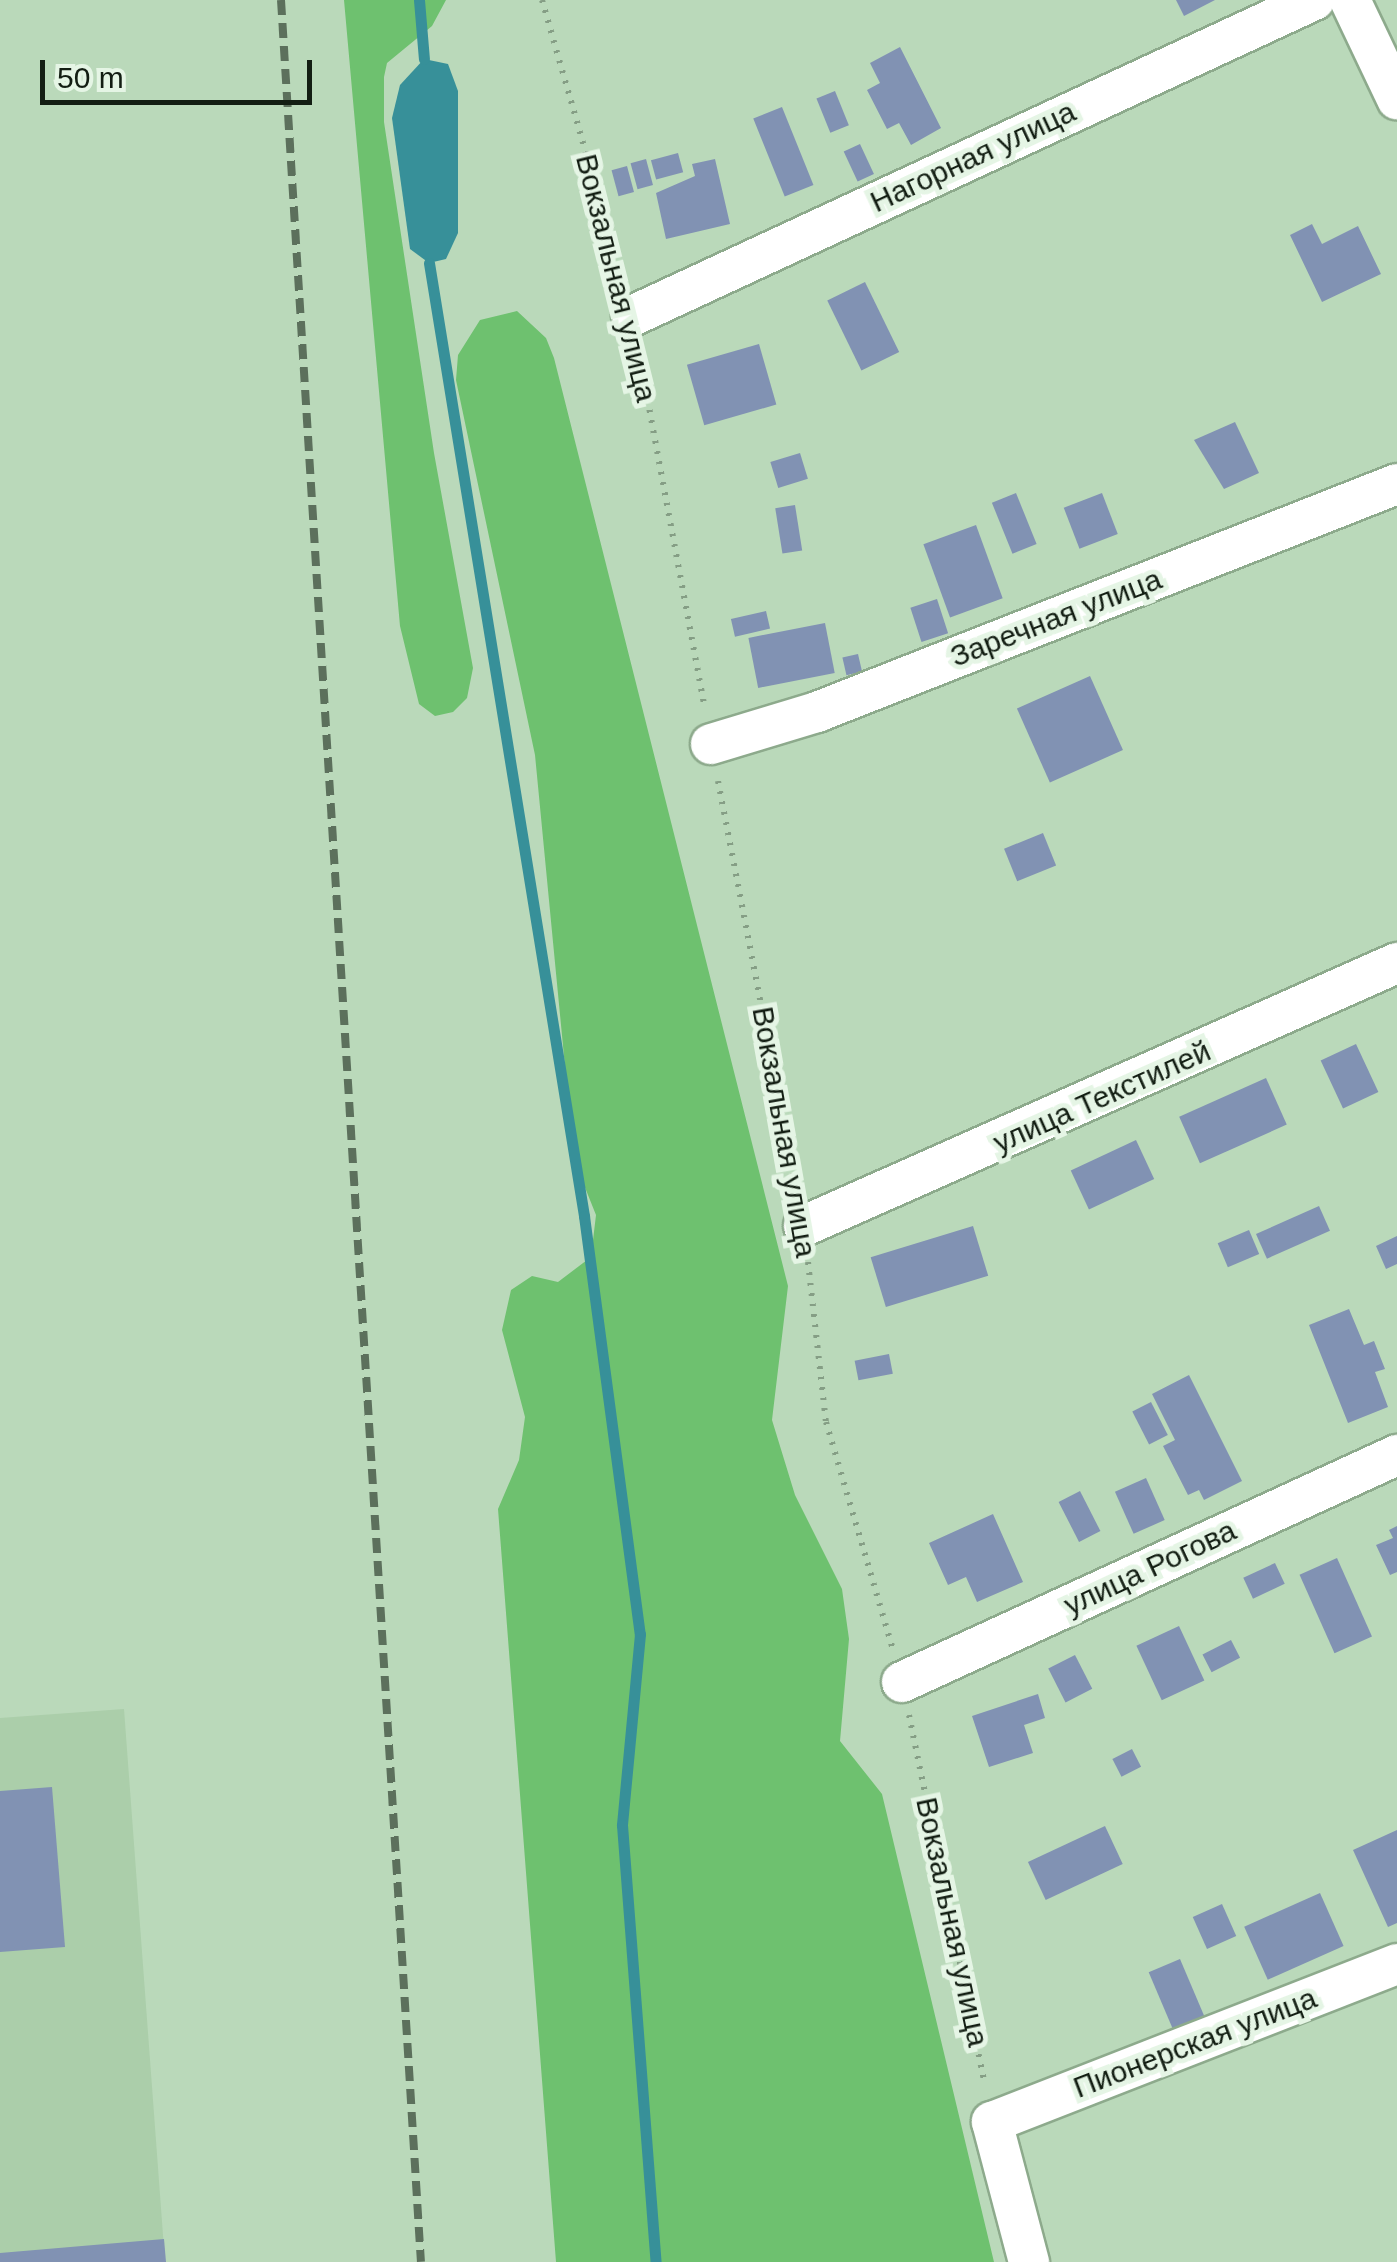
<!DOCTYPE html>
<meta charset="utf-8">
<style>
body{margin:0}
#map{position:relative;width:1397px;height:2262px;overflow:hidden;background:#bad9ba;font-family:Helvetica,sans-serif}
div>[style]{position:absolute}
.built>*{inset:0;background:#abceaa}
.green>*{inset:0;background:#6ec16f}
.water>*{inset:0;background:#379099}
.stream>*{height:11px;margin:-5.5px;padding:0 5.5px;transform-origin:5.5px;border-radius:5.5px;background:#379099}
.building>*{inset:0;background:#8192b3;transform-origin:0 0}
.path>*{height:6px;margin-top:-3px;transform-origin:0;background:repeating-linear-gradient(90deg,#859e85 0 2.5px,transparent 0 10.5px)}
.roads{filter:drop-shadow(2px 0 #8daa8c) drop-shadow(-2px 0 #8daa8c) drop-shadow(0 2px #8daa8c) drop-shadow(0 -2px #8daa8c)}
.minor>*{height:40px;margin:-20px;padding:0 20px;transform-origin:20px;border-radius:20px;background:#fff}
.rail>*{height:8px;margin-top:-4px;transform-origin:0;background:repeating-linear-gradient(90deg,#5c705c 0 15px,transparent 0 23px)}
span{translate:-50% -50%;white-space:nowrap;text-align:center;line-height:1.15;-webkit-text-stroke:10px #e5f5e5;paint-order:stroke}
.street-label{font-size:30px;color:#131e13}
.scale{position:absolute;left:40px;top:60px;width:272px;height:45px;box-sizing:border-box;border:5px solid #131e13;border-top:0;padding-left:12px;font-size:30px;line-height:35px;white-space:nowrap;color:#131e13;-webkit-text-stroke:8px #e5f5e5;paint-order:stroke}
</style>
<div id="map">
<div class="built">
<i style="clip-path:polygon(124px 1709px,165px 2262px,0 2262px,0 1718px)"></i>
</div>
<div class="green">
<i style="clip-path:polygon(344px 0,446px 0,432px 26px,387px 63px,384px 77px,384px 122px,434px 453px,473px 668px,467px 698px,453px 712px,435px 716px,419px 704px,400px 626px)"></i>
<i style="clip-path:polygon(517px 311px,546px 338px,554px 358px,788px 1286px,772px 1420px,795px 1495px,842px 1589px,849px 1639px,840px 1741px,882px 1794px,994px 2262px,556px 2262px,498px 1509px,519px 1460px,525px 1417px,502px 1330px,511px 1290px,532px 1276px,558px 1282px,591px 1257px,596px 1215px,574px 1160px,535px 755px,456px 380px,458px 355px,480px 320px)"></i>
</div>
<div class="water">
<i style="clip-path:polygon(424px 59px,448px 64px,458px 91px,458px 233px,446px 259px,429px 263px,410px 249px,392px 118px,400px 85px)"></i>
</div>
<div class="stream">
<i style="left:419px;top:0;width:59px;rotate:85.2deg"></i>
<i style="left:429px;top:263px;width:966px;rotate:80.76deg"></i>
<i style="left:584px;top:1216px;width:422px;rotate:82.4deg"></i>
<i style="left:640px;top:1634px;width:192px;rotate:95.4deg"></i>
<i style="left:622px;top:1825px;width:438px;rotate:85.6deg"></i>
</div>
<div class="building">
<i style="clip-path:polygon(1176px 0,1215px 0,1184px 16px)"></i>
<i style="clip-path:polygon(900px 47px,941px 128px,911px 145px,899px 123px,887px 129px,867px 90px,880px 83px,870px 63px)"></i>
<i style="left:835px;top:91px;width:37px;height:20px;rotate:68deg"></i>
<i style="left:782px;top:107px;width:84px;height:31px;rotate:68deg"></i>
<i style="left:860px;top:144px;width:33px;height:18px;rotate:65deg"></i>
<i style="left:678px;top:153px;width:20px;height:28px;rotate:75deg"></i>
<i style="left:646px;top:159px;width:27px;height:16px;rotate:75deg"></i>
<i style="clip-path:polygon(715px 159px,730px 224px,666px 239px,656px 193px,695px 176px,692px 164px)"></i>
<i style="left:627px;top:166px;width:27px;height:16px;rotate:75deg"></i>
<i style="clip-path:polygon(1312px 224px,1322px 244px,1358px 226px,1381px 274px,1322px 302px,1290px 235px)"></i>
<i style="left:865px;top:282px;width:78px;height:42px;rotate:64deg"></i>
<i style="left:759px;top:344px;width:63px;height:75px;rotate:74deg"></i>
<i style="clip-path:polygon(1235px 422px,1259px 473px,1224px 489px,1194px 440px)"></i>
<i style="left:800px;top:453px;width:27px;height:31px;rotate:73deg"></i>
<i style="left:1016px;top:493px;width:55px;height:26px;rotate:68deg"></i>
<i style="left:1102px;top:493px;width:44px;height:41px;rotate:69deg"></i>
<i style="left:795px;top:505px;width:46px;height:20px;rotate:81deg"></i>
<i style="left:976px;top:525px;width:78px;height:56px;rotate:70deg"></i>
<i style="left:937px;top:599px;width:36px;height:28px;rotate:72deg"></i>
<i style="left:766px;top:611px;width:18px;height:36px;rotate:77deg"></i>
<i style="left:825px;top:623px;width:51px;height:78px;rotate:79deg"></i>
<i style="left:858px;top:654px;width:18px;height:16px;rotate:77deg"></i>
<i style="left:1090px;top:676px;width:81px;height:80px;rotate:66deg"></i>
<i style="left:1043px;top:833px;width:35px;height:42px;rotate:68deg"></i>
<i style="left:1356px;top:1044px;width:53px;height:39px;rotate:65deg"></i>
<i style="left:1266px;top:1078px;width:51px;height:95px;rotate:66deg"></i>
<i style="left:1136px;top:1140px;width:43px;height:72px;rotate:65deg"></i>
<i style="left:1319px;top:1206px;width:27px;height:69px;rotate:66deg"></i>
<i style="left:973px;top:1226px;width:52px;height:107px;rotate:73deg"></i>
<i style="left:1249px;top:1230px;width:26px;height:34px;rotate:67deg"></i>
<i style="clip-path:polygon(1397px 1236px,1397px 1264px,1386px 1269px,1376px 1246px)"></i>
<i style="clip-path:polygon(1349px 1309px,1364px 1345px,1374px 1341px,1385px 1369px,1375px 1372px,1388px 1407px,1348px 1423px,1309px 1325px)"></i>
<i style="left:889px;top:1354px;width:20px;height:35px;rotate:79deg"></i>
<i style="clip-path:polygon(1189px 1375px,1242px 1481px,1204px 1500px,1199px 1490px,1188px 1495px,1163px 1446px,1175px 1440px,1152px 1394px)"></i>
<i style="left:1151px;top:1402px;width:37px;height:21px;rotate:63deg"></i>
<i style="left:1146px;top:1478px;width:46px;height:34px;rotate:66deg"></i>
<i style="left:1080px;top:1491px;width:45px;height:24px;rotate:63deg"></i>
<i style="clip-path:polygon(993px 1514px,1023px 1582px,977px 1602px,966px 1577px,948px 1585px,929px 1543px)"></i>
<i style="clip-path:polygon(1397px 1526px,1397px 1572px,1390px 1575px,1376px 1545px,1393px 1538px,1389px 1530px)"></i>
<i style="left:1337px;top:1558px;width:86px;height:41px;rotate:66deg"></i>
<i style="left:1275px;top:1563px;width:23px;height:35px;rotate:65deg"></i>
<i style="left:1179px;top:1626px;width:60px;height:47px;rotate:65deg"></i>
<i style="left:1231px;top:1640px;width:20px;height:32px;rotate:63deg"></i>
<i style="left:1075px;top:1655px;width:38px;height:30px;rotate:63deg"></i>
<i style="clip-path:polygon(1038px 1694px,1045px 1718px,1024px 1725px,1033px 1753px,989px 1767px,972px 1716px)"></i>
<i style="left:1132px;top:1749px;width:20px;height:22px;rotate:63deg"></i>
<i style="clip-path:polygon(52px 1787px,65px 1947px,0 1952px,0 1791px)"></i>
<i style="left:1105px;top:1826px;width:42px;height:85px;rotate:65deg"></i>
<i style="clip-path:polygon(1397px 1830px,1397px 1923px,1388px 1927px,1353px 1850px)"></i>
<i style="left:1320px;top:1893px;width:58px;height:83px;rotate:66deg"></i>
<i style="left:1222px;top:1904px;width:35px;height:32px;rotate:66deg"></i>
<i style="left:1180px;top:1959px;width:65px;height:34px;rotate:67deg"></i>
<i style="clip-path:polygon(164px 2239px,166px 2262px,0 2262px,0 2253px)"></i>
</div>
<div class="path">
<i style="left:542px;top:0;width:293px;rotate:74deg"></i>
<i style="left:638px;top:348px;width:367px;rotate:79.5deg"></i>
<i style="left:718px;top:781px;width:418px;rotate:79.1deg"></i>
<i style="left:808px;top:1262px;width:161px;rotate:83.6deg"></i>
<i style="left:826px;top:1422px;width:237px;rotate:73.6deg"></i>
<i style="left:909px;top:1715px;width:377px;rotate:78.4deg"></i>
</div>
<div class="roads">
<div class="minor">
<i style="left:1350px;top:0;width:110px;rotate:64.6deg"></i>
<i style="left:632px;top:316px;width:752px;rotate:-24.86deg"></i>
<i style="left:711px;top:744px;width:111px;rotate:-16.8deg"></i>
<i style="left:817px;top:712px;width:623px;rotate:-21.46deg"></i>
<i style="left:804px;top:1226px;width:649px;rotate:-23.92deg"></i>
<i style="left:902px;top:1682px;width:545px;rotate:-24.64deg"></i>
<i style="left:1029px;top:2262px;width:145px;rotate:-104.8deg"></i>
<i style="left:992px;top:2122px;width:435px;rotate:-21.3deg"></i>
</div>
</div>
<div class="rail">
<i style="left:281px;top:0;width:2266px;rotate:86.46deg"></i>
</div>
<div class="street-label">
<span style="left:973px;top:157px;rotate:-25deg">Нагорная улица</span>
<span style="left:616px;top:278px;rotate:76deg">Вокзальная улица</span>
<span style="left:1056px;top:618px;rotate:-21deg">Заречная улица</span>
<span style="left:1102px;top:1097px;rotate:-24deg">улица Текстилей</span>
<span style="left:784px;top:1132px;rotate:80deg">Вокзальная улица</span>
<span style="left:1150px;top:1568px;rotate:-25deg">улица Рогова</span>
<span style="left:952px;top:1922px;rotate:78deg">Вокзальная улица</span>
<span style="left:1195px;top:2043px;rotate:-21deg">Пионерская улица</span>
</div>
<div class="scale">50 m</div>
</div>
